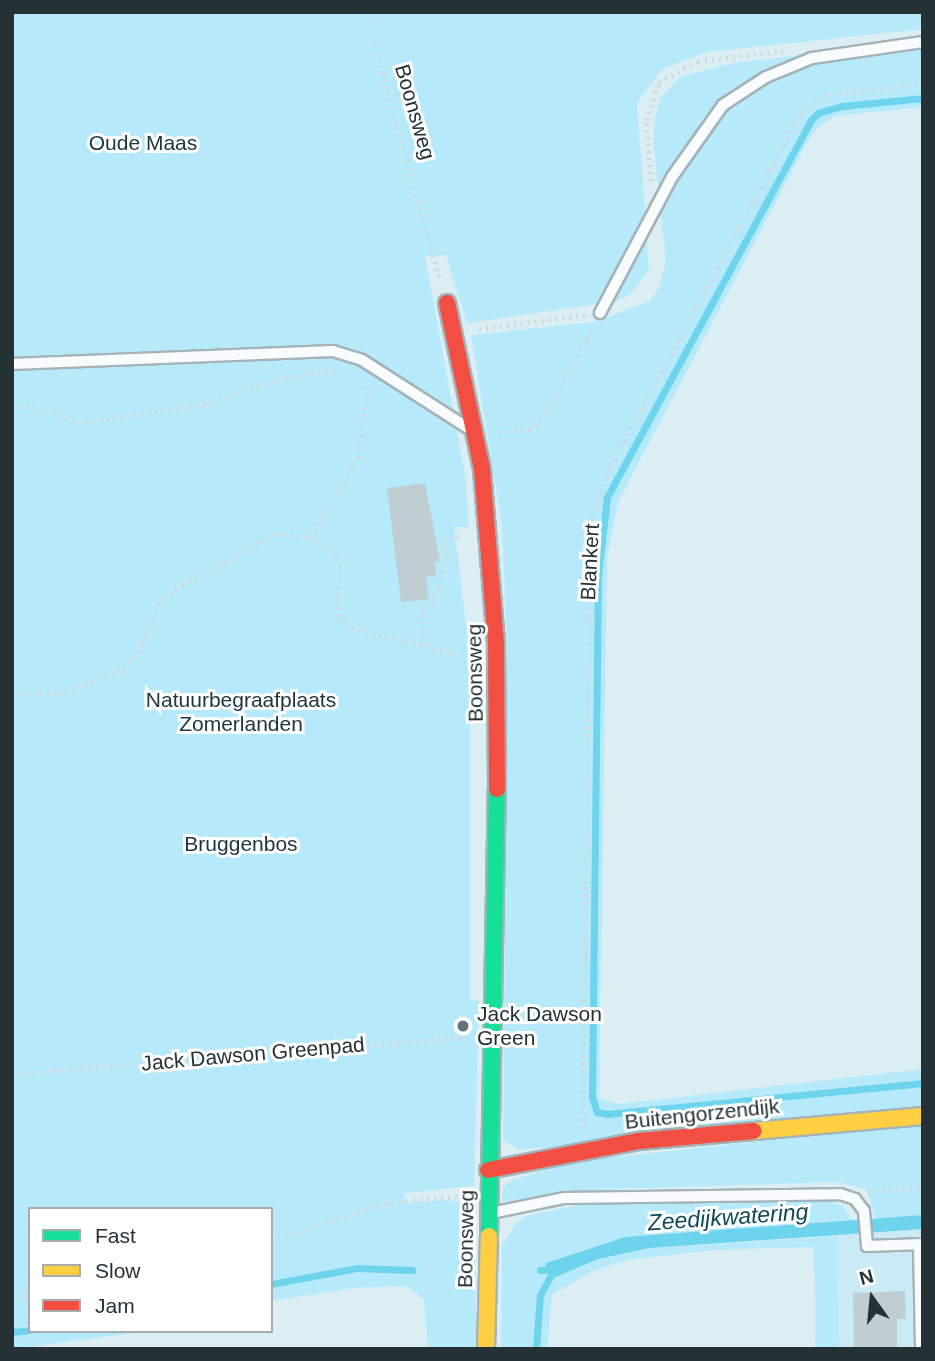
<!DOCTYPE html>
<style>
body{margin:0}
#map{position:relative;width:935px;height:1361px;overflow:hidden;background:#daeef4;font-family:Helvetica,sans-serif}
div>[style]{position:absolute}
.built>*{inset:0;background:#caebf6;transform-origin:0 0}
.green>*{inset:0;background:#b6eafa}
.water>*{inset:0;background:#6ed3ec}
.stream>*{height:7px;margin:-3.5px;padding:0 3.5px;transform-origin:3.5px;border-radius:3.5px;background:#6ed3ec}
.building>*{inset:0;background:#beced2}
.path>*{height:4.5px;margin-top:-2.25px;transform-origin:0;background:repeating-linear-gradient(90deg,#d2d8da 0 2px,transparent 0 7px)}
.roads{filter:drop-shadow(2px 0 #a4b3b8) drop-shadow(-2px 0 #a4b3b8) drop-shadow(0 2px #a4b3b8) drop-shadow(0 -2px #a4b3b8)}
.lane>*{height:10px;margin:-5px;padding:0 5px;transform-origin:5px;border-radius:5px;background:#f9fcfd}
.fast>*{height:16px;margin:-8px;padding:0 8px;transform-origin:8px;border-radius:8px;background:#16e098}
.slow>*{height:16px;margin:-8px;padding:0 8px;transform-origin:8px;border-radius:8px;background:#ffcf43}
.jam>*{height:16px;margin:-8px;padding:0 8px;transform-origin:8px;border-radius:8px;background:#f24e42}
.dots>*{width:19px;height:19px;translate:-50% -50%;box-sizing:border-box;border:4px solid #fff;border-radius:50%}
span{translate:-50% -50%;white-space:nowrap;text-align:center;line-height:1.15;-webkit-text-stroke:6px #fff;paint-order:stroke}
.street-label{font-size:21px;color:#243236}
.park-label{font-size:21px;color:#20373d}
.poi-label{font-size:21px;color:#243236}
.left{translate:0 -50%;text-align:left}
.water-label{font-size:23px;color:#104957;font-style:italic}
.frame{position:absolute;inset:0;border:14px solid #243236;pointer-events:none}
.legend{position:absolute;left:28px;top:1207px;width:245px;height:126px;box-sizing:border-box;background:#fff;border:2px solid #a7adaf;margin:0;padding:9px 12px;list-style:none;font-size:21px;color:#243236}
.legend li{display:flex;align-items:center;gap:14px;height:35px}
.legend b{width:35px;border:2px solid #a7adaf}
.north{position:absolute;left:837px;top:1263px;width:70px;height:70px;-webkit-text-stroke:5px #fff;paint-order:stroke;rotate:345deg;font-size:19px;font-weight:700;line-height:28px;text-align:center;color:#243236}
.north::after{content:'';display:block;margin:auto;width:24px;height:32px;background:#243236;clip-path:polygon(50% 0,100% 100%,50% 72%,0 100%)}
</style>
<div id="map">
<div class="built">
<i style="left:923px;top:1229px;width:120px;height:108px;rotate:90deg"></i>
</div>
<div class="green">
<i style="clip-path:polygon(12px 12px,923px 12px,923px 29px,707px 52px,662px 69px,637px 103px,649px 269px,631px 294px,617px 301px,467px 323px,446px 255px,425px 256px,465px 475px,469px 527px,454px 527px,470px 656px,470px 1000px,479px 1001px,474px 1186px,404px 1193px,407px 1203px,446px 1200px,459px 1202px,474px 1214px,477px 1349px,428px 1349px,424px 1299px,406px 1286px,354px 1288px,271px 1301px,271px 1209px,30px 1209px,30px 1331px,149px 1331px,12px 1349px)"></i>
<i style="clip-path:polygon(923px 42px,923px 107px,835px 116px,818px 127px,808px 141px,618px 502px,607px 560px,599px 1099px,620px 1104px,923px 1069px,923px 1108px,520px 1150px,503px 1140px,507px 644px,502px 525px,471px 335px,594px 322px,650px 301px,660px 286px,666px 261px,653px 139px,656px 114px,662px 96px,682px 76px,733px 63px)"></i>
<i style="clip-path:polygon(923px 1124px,923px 1215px,876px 1220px,866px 1189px,838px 1182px,588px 1190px,502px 1202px,503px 1188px,512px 1180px,576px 1161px)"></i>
<i style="clip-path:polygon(818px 1198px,843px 1206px,853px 1221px,625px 1237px,546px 1263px,546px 1270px,650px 1248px,837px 1236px,839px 1349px,816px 1349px,814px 1247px,715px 1250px,626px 1260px,591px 1272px,552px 1295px,547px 1349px,501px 1349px,502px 1246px,515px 1224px,526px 1216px,580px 1205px)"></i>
</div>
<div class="water">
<i style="clip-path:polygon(923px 1215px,923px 1229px,650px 1248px,598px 1259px,556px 1277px,546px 1270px,546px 1263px,625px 1237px)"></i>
</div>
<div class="stream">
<i style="left:923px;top:98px;width:81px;rotate:174.4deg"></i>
<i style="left:842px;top:106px;width:25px;rotate:164deg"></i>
<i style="left:818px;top:113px;width:10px;rotate:135deg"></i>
<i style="left:811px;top:120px;width:430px;rotate:118.4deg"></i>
<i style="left:607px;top:498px;width:78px;rotate:96.7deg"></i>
<i style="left:598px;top:575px;width:522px;rotate:90.66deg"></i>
<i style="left:592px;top:1097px;width:16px;rotate:72deg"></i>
<i style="left:597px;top:1112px;width:10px;rotate:11deg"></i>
<i style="left:607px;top:1114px;width:318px;rotate:-5.6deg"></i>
<i style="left:540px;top:1270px;width:13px;rotate:-4deg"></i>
<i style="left:271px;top:1284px;width:87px;rotate:-10.5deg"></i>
<i style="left:357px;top:1268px;width:55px;rotate:2.1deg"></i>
<i style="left:12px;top:1332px;width:18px;rotate:-6deg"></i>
<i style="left:536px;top:1349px;width:54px;rotate:-85.8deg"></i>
<i style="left:540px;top:1295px;width:29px;rotate:-61deg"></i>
</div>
<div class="building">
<i style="clip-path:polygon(425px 483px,440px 561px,435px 562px,436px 576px,426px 577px,429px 599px,401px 602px,387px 488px)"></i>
<i style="clip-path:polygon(905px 1291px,906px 1319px,897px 1319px,897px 1349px,854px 1349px,853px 1293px)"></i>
</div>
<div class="path">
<i style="left:366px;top:12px;width:277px;rotate:74.5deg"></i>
<i style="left:651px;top:181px;width:61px;rotate:-94.7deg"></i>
<i style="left:646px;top:120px;width:40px;rotate:-71.1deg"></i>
<i style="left:659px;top:82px;width:44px;rotate:-28.3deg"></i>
<i style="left:698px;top:61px;width:86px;rotate:-6.7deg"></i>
<i style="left:479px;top:329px;width:107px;rotate:-7.5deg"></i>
<i style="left:12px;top:408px;width:21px;rotate:-5deg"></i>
<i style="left:33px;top:406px;width:49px;rotate:20.3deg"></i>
<i style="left:79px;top:423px;width:127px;rotate:-8.6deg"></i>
<i style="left:205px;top:404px;width:76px;rotate:-19.1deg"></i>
<i style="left:277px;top:379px;width:62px;rotate:-9.3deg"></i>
<i style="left:500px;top:432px;width:30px;rotate:-4deg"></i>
<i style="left:530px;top:430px;width:25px;rotate:-45deg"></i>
<i style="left:548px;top:412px;width:97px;rotate:-62.4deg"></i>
<i style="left:311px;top:537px;width:92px;rotate:-59.3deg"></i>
<i style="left:358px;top:458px;width:75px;rotate:-82.3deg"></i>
<i style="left:421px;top:645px;width:34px;rotate:-88deg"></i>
<i style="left:422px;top:611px;width:16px;rotate:-47deg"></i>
<i style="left:433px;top:599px;width:41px;rotate:-71.6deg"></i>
<i style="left:446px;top:560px;width:22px;rotate:-98deg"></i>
<i style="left:443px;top:538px;width:21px;rotate:-5deg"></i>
<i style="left:12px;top:694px;width:47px;rotate:-1.2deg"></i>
<i style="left:59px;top:693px;width:69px;rotate:-20.3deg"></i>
<i style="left:124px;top:669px;width:30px;rotate:-53deg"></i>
<i style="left:142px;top:645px;width:44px;rotate:-67.5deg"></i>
<i style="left:159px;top:604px;width:30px;rotate:-40deg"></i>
<i style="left:182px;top:585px;width:107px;rotate:-28.5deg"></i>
<i style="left:276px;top:534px;width:35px;rotate:5deg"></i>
<i style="left:311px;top:537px;width:27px;rotate:33deg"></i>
<i style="left:334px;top:552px;width:15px;rotate:67deg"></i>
<i style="left:340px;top:566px;width:50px;rotate:92.3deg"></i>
<i style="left:338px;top:616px;width:18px;rotate:41deg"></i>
<i style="left:352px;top:628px;width:124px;rotate:14deg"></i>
<i style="left:12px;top:1074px;width:458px;rotate:-4.6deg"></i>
<i style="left:583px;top:1128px;width:610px;rotate:-89.25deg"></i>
<i style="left:591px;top:518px;width:56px;rotate:-69deg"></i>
<i style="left:611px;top:466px;width:404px;rotate:-61.8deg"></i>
<i style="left:802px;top:110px;width:27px;rotate:-33deg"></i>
<i style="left:825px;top:95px;width:99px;rotate:-6.4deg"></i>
<i style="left:868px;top:1192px;width:55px;rotate:-5.2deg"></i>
<i style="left:271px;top:1240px;width:120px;rotate:-18deg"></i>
<i style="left:385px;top:1203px;width:78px;rotate:-5.1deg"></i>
<i style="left:12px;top:1297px;width:18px;rotate:-6deg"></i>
</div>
<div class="roads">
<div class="lane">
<i style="left:600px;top:313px;width:154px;rotate:-62.1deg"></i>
<i style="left:672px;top:177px;width:88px;rotate:-54.7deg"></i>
<i style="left:723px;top:105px;width:51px;rotate:-33.1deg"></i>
<i style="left:766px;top:77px;width:50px;rotate:-22.4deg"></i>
<i style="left:812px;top:58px;width:112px;rotate:-8.2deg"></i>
<i style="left:12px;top:364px;width:321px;rotate:-2.3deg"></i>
<i style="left:333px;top:351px;width:30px;rotate:17deg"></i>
<i style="left:362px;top:360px;width:126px;rotate:32.7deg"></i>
<i style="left:491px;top:1213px;width:75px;rotate:-11.6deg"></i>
<i style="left:564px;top:1198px;width:276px;rotate:-0.8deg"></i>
<i style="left:840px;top:1194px;width:16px;rotate:18deg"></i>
<i style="left:855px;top:1199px;width:15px;rotate:53deg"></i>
<i style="left:864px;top:1211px;width:35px;rotate:85deg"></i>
<i style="left:867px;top:1246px;width:56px;rotate:-2deg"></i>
<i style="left:919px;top:1244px;width:105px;rotate:88.9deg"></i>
</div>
<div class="fast">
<i style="left:489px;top:1236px;width:447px;rotate:-89deg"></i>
</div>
<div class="slow">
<i style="left:754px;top:1131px;width:170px;rotate:-5.1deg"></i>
<i style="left:486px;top:1349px;width:113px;rotate:-88.5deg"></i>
</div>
<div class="jam">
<i style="left:447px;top:303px;width:170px;rotate:78.1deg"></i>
<i style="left:482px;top:469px;width:174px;rotate:85.4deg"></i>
<i style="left:496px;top:642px;width:147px;rotate:89.6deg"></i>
<i style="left:488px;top:1170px;width:154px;rotate:-10.9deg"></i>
<i style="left:639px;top:1141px;width:115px;rotate:-5deg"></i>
</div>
</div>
<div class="dots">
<i style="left:463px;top:1026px;background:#647478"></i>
</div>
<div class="street-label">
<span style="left:415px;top:112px;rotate:74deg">Boonsweg</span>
<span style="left:590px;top:562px;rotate:-87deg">Blankert</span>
<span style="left:475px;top:673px;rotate:-91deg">Boonsweg</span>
<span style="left:253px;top:1054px;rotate:-5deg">Jack Dawson Greenpad</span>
<span style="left:702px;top:1114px;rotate:-6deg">Buitengorzendijk</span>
<span style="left:466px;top:1239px;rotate:-89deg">Boonsweg</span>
</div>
<div class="park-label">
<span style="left:143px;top:143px">Oude Maas</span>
<span style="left:241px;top:712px">Natuurbegraafplaats<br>Zomerlanden</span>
<span style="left:241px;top:844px">Bruggenbos</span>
</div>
<div class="poi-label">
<span class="left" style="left:477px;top:1026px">Jack Dawson<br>Green</span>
</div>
<div class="water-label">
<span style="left:728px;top:1217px;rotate:-4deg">Zeedijkwatering</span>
</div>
<div class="frame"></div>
<ul class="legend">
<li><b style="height:9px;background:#16e098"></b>Fast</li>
<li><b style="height:9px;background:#ffcf43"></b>Slow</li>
<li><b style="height:9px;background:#f24e42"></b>Jam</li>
</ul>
<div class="north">N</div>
</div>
